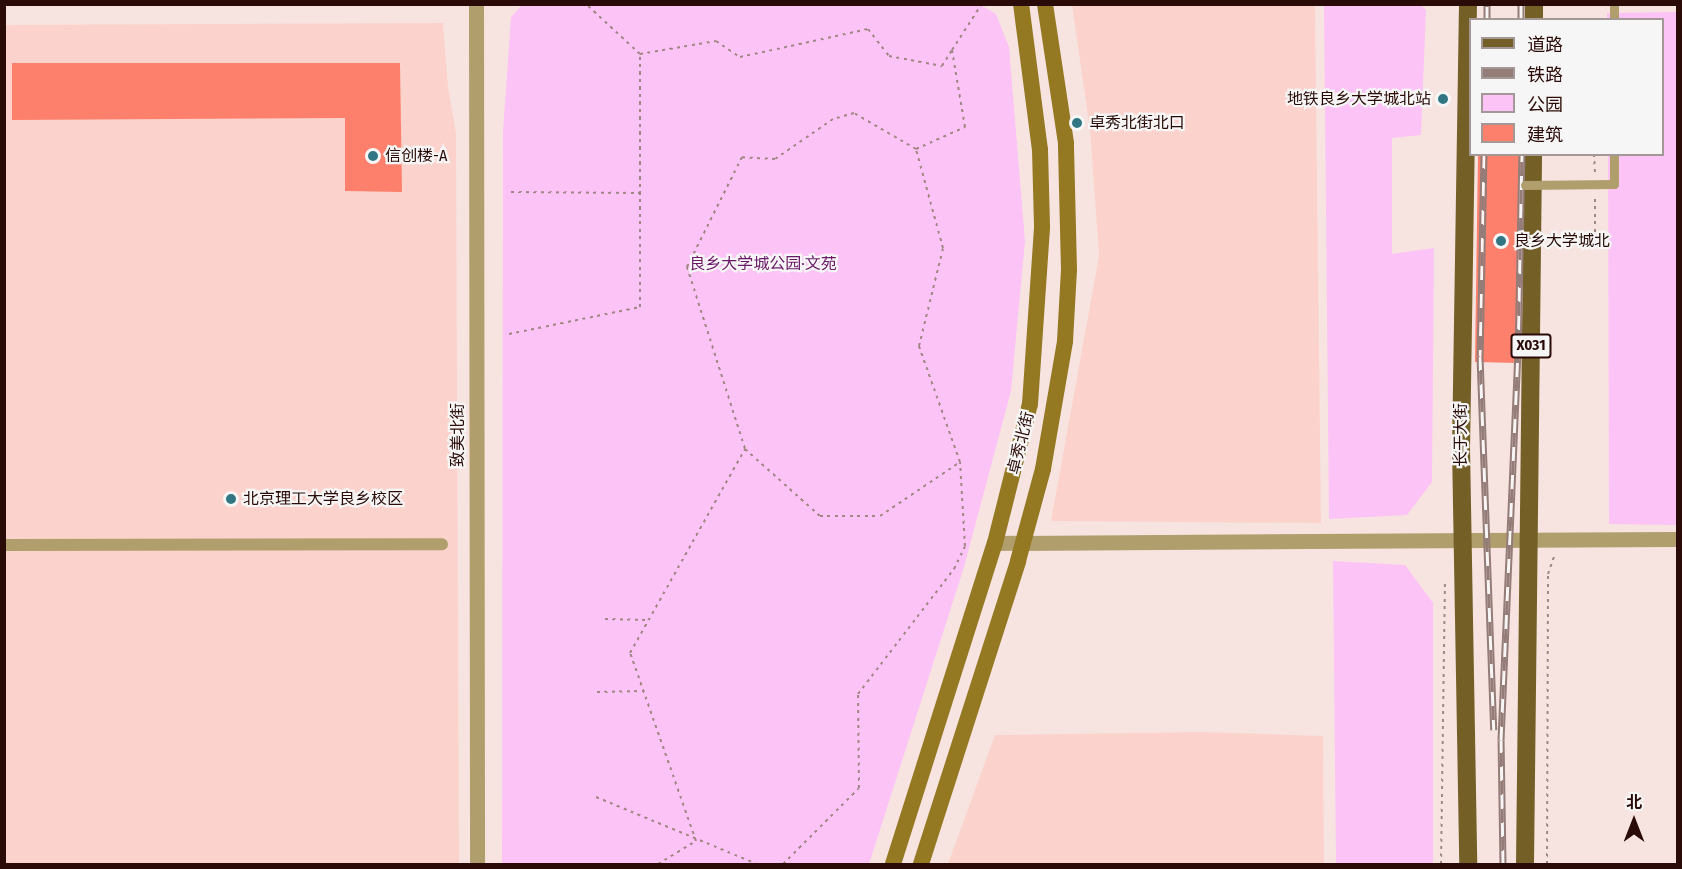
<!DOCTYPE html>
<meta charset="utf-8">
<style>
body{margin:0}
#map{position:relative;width:1682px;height:869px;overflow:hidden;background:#f7e4e0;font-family:"Fira Sans Condensed","Noto Sans SC",sans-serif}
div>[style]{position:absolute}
.built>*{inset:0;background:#fbd3cc}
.green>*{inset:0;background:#fcc3f6}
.building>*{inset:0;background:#fd806d}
.path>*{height:2px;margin-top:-1px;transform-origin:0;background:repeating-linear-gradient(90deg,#a08783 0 3px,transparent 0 7.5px)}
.pedestrian>*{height:9px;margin:-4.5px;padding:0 4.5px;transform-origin:4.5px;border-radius:4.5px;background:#b09e6c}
.minor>*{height:12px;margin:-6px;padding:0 6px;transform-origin:6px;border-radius:6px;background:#b09e6c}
.tertiary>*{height:15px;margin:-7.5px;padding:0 7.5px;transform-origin:7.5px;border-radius:7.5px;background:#b09e6c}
.secondary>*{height:16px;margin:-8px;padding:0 8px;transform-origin:8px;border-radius:8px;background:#947822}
.primary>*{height:18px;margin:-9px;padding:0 9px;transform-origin:9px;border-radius:9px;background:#746027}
.rail>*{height:7px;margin-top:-3.5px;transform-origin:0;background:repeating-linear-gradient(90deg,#f6f6f6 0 14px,#947c78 0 28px);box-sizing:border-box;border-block:2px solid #947c78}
.pedestrian-bridge>*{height:9px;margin:-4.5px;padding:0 4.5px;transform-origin:4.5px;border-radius:4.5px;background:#b09e6c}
.dots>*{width:16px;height:16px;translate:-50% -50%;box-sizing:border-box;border:3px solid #f6f6f6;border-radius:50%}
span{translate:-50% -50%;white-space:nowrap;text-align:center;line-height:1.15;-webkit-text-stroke:4.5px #f6f6f6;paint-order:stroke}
.shield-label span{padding:2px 4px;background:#f6f6f6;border:2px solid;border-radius:4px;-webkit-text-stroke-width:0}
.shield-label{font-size:15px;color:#2a0b07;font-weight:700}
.poi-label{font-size:16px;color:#2a0b07}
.right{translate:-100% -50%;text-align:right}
.left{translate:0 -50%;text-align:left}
.park-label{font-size:16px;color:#6b1868}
.street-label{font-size:16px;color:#2a0b07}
.frame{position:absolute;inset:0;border:6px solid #2a0b07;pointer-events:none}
.legend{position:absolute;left:1469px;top:18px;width:195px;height:138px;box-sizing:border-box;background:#f6f6f6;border:2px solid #a49896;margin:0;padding:8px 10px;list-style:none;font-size:18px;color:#2a0b07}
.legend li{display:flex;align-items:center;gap:12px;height:30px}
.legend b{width:30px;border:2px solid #a49896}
.north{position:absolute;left:1604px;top:791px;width:60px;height:60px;-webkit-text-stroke:4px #f6f6f6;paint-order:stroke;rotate:0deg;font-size:16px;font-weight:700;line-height:24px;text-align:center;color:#2a0b07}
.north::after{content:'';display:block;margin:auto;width:21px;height:27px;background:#2a0b07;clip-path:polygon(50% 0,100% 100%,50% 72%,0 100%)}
</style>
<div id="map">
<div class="built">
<i style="clip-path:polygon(1072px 5px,1315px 5px,1321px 523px,1051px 521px,1099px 256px,1090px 130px)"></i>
<i style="clip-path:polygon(443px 23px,448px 87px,456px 133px,459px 864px,5px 864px,4px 25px)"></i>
<i style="clip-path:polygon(1201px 732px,1323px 736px,1324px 864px,948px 864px,995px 735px)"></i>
</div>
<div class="green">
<i style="clip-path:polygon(522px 5px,979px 4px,996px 14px,1009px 47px,1025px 241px,1011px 391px,964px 567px,869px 864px,502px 864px,503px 131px,511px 17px)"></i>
<i style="clip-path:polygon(1324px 5px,1421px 5px,1426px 10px,1421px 135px,1392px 138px,1392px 254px,1434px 248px,1432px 482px,1407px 515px,1329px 519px)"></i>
<i style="clip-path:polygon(1677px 12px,1677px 525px,1609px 524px,1608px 155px,1662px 154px,1662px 20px,1607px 19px,1607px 13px)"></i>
<i style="clip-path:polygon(1333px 561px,1405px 565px,1433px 603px,1433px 864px,1336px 864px)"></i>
</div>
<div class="building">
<i style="clip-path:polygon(12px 63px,400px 63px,402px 192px,345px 191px,345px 118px,12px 120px)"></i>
<i style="clip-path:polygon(1478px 154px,1522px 154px,1518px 184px,1519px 363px,1475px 362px)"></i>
</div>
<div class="path">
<i style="left:640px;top:54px;width:77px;rotate:-9.7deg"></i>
<i style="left:716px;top:41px;width:29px;rotate:34deg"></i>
<i style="left:740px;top:57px;width:131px;rotate:-12.3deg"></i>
<i style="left:868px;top:29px;width:34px;rotate:52deg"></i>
<i style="left:889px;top:56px;width:54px;rotate:10.7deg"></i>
<i style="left:942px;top:66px;width:19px;rotate:-58deg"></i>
<i style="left:916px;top:149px;width:72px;rotate:-149.9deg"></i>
<i style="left:854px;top:113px;width:22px;rotate:164deg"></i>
<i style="left:833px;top:119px;width:70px;rotate:145.4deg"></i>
<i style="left:775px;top:159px;width:33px;rotate:-177deg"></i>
<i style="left:742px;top:157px;width:123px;rotate:116.6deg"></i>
<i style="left:687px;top:267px;width:191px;rotate:72.3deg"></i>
<i style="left:745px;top:449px;width:101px;rotate:41.8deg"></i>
<i style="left:820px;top:516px;width:60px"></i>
<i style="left:880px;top:516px;width:97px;rotate:-34deg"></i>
<i style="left:960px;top:462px;width:123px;rotate:-109.5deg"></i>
<i style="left:919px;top:346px;width:101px;rotate:-76.2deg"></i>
<i style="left:943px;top:248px;width:103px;rotate:-105.3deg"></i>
<i style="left:916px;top:149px;width:54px;rotate:-24.2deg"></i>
<i style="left:965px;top:127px;width:78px;rotate:-99.6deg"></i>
<i style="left:952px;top:50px;width:54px;rotate:-57.2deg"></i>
<i style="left:1594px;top:154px;width:19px;rotate:87deg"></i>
<i style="left:511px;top:192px;width:129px;rotate:0.4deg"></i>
<i style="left:1595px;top:247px;width:51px;rotate:-90deg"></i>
<i style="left:509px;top:334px;width:134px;rotate:-11.6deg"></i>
<i style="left:640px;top:307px;width:253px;rotate:-90deg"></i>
<i style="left:640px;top:54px;width:74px;rotate:-137.2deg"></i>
<i style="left:605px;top:619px;width:43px;rotate:1.3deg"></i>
<i style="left:597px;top:692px;width:46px;rotate:-1.2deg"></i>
<i style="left:596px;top:797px;width:174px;rotate:22.6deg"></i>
<i style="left:658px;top:864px;width:44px;rotate:-31.2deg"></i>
<i style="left:696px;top:841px;width:199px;rotate:-109.3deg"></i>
<i style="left:630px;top:653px;width:234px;rotate:-60.6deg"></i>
<i style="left:783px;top:864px;width:107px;rotate:-45deg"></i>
<i style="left:859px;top:788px;width:94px;rotate:-90.6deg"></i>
<i style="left:858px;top:694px;width:158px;rotate:-52.5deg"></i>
<i style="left:954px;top:569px;width:25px;rotate:-64deg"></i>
<i style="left:965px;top:546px;width:84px;rotate:-93.4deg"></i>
<i style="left:1441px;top:864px;width:284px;rotate:-89.2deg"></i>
<i style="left:1547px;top:864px;width:290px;rotate:-89.8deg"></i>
<i style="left:1548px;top:574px;width:21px;rotate:-71deg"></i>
</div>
<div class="pedestrian">
<i style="left:1614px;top:4px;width:16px;rotate:90deg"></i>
</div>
<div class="minor">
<i style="left:4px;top:545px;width:438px;rotate:-0.1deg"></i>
</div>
<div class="tertiary">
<i style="left:476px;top:4px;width:860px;rotate:89.93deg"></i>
<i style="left:995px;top:543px;width:683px;rotate:-0.34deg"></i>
</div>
<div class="secondary">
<i style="left:893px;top:864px;width:337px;rotate:-72.4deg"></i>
<i style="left:995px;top:543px;width:143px;rotate:-75.9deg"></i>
<i style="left:1030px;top:404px;width:178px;rotate:-86.1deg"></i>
<i style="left:1042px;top:226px;width:76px;rotate:-91.5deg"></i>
<i style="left:1040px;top:150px;width:147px;rotate:-97.4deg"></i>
<i style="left:921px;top:864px;width:318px;rotate:-72.2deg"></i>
<i style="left:1018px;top:561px;width:95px;rotate:-74.8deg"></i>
<i style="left:1043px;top:469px;width:130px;rotate:-80.2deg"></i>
<i style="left:1065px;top:341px;width:71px;rotate:-86.8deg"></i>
<i style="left:1069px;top:270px;width:127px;rotate:-91.4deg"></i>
<i style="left:1066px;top:143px;width:141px;rotate:-98.6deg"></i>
</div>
<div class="primary">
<i style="left:1468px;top:4px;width:443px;rotate:90.9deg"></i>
<i style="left:1461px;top:447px;width:417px;rotate:89deg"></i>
<i style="left:1534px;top:20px;width:16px;rotate:-90deg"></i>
<i style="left:1525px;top:864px;width:710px;rotate:-89.35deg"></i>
</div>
<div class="rail">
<i style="left:1521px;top:4px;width:16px;rotate:90deg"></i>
<i style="left:1487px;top:20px;width:16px;rotate:-90deg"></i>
<i style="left:1484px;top:154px;width:202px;rotate:91.1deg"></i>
<i style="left:1480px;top:356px;width:374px;rotate:87.9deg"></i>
<i style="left:1503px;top:864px;width:124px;rotate:-90.9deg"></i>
<i style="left:1501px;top:740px;width:383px;rotate:-87.5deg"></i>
<i style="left:1518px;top:357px;width:203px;rotate:-88.9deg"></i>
</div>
<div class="pedestrian-bridge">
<i style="left:1525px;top:185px;width:89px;rotate:-0.6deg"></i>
<i style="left:1614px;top:184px;width:30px;rotate:-90deg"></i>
</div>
<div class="dots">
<i style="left:1443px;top:99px;background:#307783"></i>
<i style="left:1077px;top:123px;background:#307783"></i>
<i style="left:373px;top:156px;background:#307783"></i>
<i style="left:1501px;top:241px;background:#307783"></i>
<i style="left:231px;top:499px;background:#307783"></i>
</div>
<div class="shield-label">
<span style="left:1531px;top:346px">X031</span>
</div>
<div class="poi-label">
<span class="right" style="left:1431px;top:99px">地铁良乡大学城北站</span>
<span class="left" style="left:1089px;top:123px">卓秀北街北口</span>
<span class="left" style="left:385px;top:156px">信创楼-A</span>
<span class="left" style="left:1514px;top:241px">良乡大学城北</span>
<span class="left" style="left:243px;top:499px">北京理工大学良乡校区</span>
</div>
<div class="park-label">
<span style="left:763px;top:264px">良乡大学城公园·文苑</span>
</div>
<div class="street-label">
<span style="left:458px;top:435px;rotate:-90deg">致美北街</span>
<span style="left:1461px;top:435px;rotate:-90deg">长于大街</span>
<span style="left:1021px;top:443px;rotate:-76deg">卓秀北街</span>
</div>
<div class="frame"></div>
<ul class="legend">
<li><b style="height:8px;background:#746027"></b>道路</li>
<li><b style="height:8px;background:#947c78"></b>铁路</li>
<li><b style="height:16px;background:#fcc3f6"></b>公园</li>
<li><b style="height:16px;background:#fd806d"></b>建筑</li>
</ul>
<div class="north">北</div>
</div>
